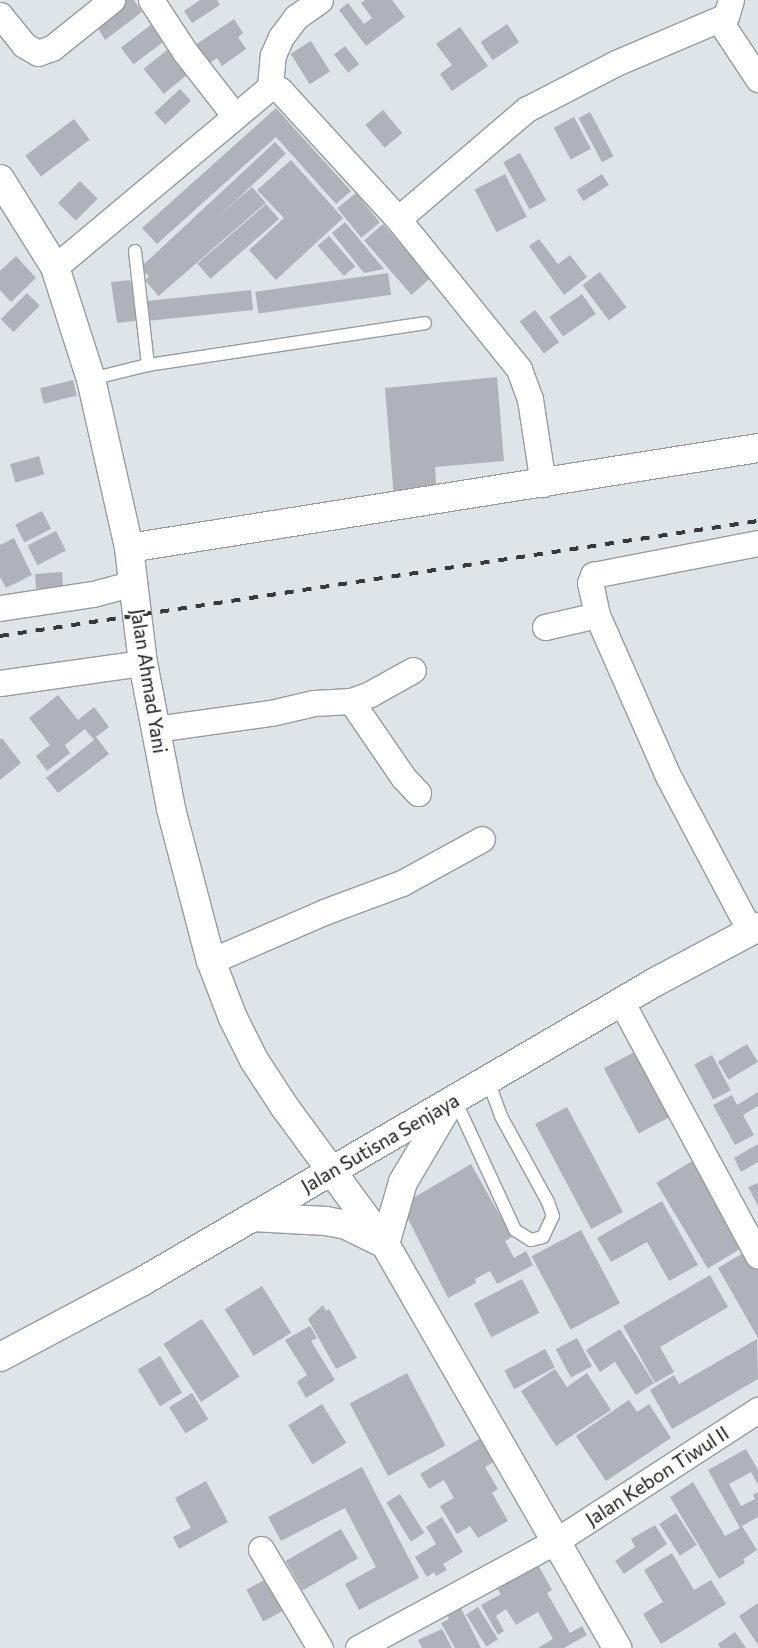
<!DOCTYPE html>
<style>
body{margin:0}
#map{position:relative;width:758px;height:1648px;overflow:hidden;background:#dfe4e9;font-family:Commissioner,sans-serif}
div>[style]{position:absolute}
.building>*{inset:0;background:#afb3b9;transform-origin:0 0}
.roads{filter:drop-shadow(1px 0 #979ba0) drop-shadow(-1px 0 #979ba0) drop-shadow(0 1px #979ba0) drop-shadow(0 -1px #979ba0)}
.lane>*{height:12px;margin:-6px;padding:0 6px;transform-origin:6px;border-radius:6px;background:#fff}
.street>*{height:25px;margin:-12.5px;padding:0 12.5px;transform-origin:12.5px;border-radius:12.5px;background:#fff}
.secondary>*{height:28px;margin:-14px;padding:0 14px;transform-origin:14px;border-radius:14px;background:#fff}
.primary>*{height:28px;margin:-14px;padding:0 14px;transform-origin:14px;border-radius:14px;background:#fff}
.rail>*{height:4px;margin-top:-2px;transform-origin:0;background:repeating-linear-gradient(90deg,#37393b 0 9px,transparent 0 18px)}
span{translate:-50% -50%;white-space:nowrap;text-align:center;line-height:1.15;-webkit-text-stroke:4px #fff;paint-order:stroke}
.street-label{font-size:19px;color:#141517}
</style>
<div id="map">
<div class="building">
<i style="clip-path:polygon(114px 0,134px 0,142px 12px,105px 40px,93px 20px)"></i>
<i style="clip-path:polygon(200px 0,217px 0,220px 5px,192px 23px,184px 11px)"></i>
<i style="clip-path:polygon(365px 0,392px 0,405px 17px,366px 46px,339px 10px,348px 3px,364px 24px,372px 18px,361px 3px)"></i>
<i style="clip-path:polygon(234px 19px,243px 33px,238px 37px,246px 49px,222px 66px,217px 58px,205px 66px,192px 47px)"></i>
<i style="left:156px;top:21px;width:21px;height:44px;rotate:53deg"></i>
<i style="left:507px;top:24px;width:22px;height:32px;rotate:56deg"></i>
<i style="clip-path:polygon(460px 27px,488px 66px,452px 91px,440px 74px,452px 65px,436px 44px)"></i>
<i style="left:311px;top:41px;width:36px;height:24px;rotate:58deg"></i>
<i style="left:345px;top:46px;width:23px;height:14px;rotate:52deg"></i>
<i style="left:167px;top:50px;width:32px;height:30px;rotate:51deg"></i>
<i style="left:180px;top:89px;width:16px;height:35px;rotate:47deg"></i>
<i style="clip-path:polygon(276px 108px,351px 191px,336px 204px,276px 137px,157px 244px,142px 228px)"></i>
<i style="left:383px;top:110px;width:30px;height:23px;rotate:50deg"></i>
<i style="left:590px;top:112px;width:50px;height:13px;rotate:62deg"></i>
<i style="left:574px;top:117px;width:36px;height:23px;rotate:62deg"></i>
<i style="left:74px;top:119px;width:26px;height:61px;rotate:53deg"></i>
<i style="left:275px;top:142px;width:16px;height:184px;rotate:47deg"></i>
<i style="left:520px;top:153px;width:54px;height:19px;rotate:61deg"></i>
<i style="clip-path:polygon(291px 160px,343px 218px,276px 280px,249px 250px,284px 218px,257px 190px)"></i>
<i style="left:505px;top:174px;width:48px;height:34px;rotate:63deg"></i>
<i style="left:602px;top:174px;width:13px;height:30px;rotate:58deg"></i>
<i style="left:80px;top:181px;width:25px;height:31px;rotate:45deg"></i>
<i style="left:252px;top:187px;width:21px;height:142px;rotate:49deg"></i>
<i style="left:356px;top:193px;width:38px;height:24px;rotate:51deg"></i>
<i style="left:266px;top:204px;width:20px;height:91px;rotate:49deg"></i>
<i style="clip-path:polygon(345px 222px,384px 269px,364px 273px,332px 233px)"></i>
<i style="left:383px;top:224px;width:72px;height:25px;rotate:49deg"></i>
<i style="left:329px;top:236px;width:40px;height:15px;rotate:49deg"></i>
<i style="clip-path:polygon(539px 239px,558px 264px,570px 255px,587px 277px,564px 295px,529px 246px)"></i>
<i style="clip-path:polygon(16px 256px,36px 278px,11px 302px,0 290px,0 271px)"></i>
<i style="left:600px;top:272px;width:44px;height:22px;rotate:53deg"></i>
<i style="left:388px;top:273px;width:22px;height:134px;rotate:82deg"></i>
<i style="clip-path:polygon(130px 280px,141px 320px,117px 323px,111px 282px)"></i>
<i style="left:251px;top:290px;width:20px;height:109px;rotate:84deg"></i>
<i style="left:27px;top:293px;width:18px;height:37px;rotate:45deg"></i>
<i style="left:582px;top:294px;width:24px;height:40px;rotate:55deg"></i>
<i style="left:535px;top:310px;width:40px;height:19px;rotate:53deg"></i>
<i style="clip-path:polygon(497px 377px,504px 461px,435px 467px,437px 495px,394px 499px,385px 388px)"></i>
<i style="left:73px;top:380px;width:16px;height:34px;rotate:76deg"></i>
<i style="left:39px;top:456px;width:19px;height:30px;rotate:74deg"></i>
<i style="left:42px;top:511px;width:20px;height:30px;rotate:63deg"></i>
<i style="left:56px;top:531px;width:22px;height:32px;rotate:63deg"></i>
<i style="clip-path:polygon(14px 538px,32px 575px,6px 588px,0 577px,0 545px)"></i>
<i style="left:62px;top:572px;width:15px;height:27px;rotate:86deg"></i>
<i style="clip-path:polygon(58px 695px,78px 720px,94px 707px,109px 727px,96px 737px,109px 754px,58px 793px,46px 778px,94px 740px,85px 729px,65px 745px,70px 753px,47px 771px,36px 756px,50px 745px,29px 718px)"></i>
<i style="clip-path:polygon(2px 738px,21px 763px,0 780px,0 740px)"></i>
<i style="left:747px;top:1044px;width:21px;height:34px;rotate:59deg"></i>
<i style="left:640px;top:1049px;width:74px;height:41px;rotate:62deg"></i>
<i style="left:712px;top:1055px;width:40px;height:20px;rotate:62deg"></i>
<i style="clip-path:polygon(758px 1092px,758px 1106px,743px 1115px,754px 1135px,735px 1145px,713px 1105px,732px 1095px,737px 1105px)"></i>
<i style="left:567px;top:1107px;width:119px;height:36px;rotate:62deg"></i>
<i style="clip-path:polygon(758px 1144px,758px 1162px,741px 1172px,734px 1158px)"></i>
<i style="left:694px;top:1160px;width:100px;height:44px;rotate:59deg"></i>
<i style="clip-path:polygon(471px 1164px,512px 1237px,505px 1241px,514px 1258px,526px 1251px,533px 1265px,497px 1284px,490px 1271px,475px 1279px,476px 1283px,448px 1298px,401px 1205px)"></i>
<i style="clip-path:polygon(758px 1183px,758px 1206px,748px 1187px)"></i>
<i style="clip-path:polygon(662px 1201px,698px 1265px,669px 1281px,647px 1242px,611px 1262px,597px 1238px)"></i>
<i style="left:581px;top:1230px;width:83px;height:56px;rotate:62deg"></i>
<i style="clip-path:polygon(748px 1250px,758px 1267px,758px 1338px,718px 1268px)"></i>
<i style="clip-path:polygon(710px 1275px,728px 1307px,660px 1347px,674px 1372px,655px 1383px,623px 1326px)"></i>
<i style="left:522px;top:1279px;width:38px;height:54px;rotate:63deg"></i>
<i style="left:262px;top:1286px;width:55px;height:44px;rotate:58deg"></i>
<i style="clip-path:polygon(323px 1305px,326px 1311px,329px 1309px,357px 1358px,336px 1369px,308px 1319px)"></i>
<i style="left:202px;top:1319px;width:69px;height:46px;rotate:57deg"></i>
<i style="clip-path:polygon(310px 1326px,317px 1338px,311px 1341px,335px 1380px,306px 1398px,297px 1382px,307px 1375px,285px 1340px)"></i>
<i style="clip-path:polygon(620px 1329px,654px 1383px,636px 1395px,615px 1362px,600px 1372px,586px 1350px)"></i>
<i style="left:577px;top:1338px;width:32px;height:24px;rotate:62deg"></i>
<i style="clip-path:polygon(757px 1339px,758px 1379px,672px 1429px,650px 1390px,674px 1375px,679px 1384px)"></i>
<i style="left:545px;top:1349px;width:21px;height:46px;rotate:62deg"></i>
<i style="left:160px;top:1356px;width:43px;height:26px;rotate:59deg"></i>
<i style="clip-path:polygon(555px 1369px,567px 1387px,587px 1373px,611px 1410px,556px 1446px,521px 1391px)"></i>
<i style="left:407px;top:1373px;width:82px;height:65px;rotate:62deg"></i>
<i style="left:192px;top:1393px;width:31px;height:27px;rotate:58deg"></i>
<i style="clip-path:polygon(629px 1400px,637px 1412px,649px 1404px,671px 1438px,606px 1481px,576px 1436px)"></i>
<i style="left:322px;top:1404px;width:46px;height:40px;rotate:58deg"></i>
<i style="clip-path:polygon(481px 1438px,494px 1462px,485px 1467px,498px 1489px,492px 1493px,508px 1521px,478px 1538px,470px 1526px,457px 1534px,440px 1506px,454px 1498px,444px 1480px,429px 1489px,420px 1474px)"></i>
<i style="clip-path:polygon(746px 1449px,758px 1470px,758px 1485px,751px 1472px,729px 1484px,741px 1506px,755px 1499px,753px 1495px,758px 1492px,758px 1517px,742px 1526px,757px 1550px,743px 1559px,745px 1563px,719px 1579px,670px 1497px,693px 1482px,725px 1536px,740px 1528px,708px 1470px)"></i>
<i style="clip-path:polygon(362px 1467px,419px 1578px,359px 1610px,345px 1584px,376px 1567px,345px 1508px,281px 1541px,268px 1517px)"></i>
<i style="clip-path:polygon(206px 1481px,228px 1522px,179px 1549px,173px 1537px,191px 1528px,175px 1498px)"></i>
<i style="left:400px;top:1494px;width:46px;height:16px;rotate:58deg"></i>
<i style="left:676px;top:1513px;width:38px;height:20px;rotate:57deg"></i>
<i style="clip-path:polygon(442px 1517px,463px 1552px,443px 1564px,447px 1570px,436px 1576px,434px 1572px,427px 1577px,415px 1557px,436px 1544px,426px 1527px)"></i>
<i style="clip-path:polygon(655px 1525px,667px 1544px,624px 1574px,615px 1561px,635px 1547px,631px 1539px)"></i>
<i style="left:341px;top:1529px;width:34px;height:64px;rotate:60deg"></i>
<i style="clip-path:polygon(672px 1553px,694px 1590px,711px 1580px,726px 1604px,661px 1644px,643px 1614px,663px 1602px,644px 1570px)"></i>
<i style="clip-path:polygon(537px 1563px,552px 1590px,547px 1593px,570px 1633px,582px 1626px,587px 1635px,564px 1648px,538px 1648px,553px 1639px,538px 1612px,516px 1625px,506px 1609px,496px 1616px,504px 1631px,498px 1635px,481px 1605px,501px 1594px,496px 1587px)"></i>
<i style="left:272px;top:1576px;width:36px;height:29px;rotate:62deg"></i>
<i style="clip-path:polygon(758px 1603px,758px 1645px,739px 1616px)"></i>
<i style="clip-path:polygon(460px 1606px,481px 1648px,455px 1648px,441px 1623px,449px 1619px,446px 1613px)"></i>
<i style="left:478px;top:1607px;width:38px;height:14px;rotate:58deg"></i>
<i style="clip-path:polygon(442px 1629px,452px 1648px,422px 1648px,418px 1640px)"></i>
<i style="clip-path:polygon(735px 1632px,746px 1648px,720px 1648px,718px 1644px)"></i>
</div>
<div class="roads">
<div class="lane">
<i style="left:135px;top:251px;width:115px;rotate:83.5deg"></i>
<i style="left:91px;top:379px;width:59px;rotate:-13.8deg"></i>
<i style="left:148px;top:365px;width:280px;rotate:-8.6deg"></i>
<i style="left:455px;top:1100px;width:143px;rotate:65.2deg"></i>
<i style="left:515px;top:1230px;width:19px;rotate:32deg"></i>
<i style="left:531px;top:1240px;width:12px;rotate:-14deg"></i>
<i style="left:543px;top:1237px;width:23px;rotate:-65deg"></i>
<i style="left:553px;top:1216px;width:15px;rotate:-110deg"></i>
<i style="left:548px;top:1202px;width:98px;rotate:-118.7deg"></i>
<i style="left:501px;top:1116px;width:37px;rotate:-110deg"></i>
</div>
<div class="street">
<i style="left:151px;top:0;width:62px;rotate:56.8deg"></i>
<i style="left:185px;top:52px;width:80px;rotate:52.1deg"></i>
<i style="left:0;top:15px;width:38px;rotate:51deg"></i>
<i style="left:24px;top:45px;width:16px;rotate:30deg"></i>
<i style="left:38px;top:53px;width:15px;rotate:-20deg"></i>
<i style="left:52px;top:48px;width:77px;rotate:-38.7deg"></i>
<i style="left:719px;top:20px;width:71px;rotate:56.5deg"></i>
<i style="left:270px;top:87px;width:10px;rotate:17deg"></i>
<i style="left:280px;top:90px;width:175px;rotate:47.5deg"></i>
<i style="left:398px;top:219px;width:193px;rotate:51.1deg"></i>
<i style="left:519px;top:369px;width:32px;rotate:70deg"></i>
<i style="left:530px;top:399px;width:86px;rotate:81.3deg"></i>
<i style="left:398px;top:219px;width:170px;rotate:-40.5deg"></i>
<i style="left:527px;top:109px;width:100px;rotate:-27.3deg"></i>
<i style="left:616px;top:63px;width:120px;rotate:-23.1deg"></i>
<i style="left:726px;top:16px;width:17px;rotate:-73deg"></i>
<i style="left:55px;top:267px;width:280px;rotate:-39.9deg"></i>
<i style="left:270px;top:87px;width:32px;rotate:-85deg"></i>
<i style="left:273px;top:55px;width:20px;rotate:-66deg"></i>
<i style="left:281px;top:37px;width:25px;rotate:-53deg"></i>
<i style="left:296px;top:17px;width:29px;rotate:-35deg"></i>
<i style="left:0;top:608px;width:94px;rotate:-8.6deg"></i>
<i style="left:93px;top:594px;width:42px;rotate:-15deg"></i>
<i style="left:597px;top:615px;width:33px;rotate:-102deg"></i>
<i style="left:590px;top:583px;width:9px;rotate:-69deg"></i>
<i style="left:593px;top:575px;width:168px;rotate:-11deg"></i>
<i style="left:545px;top:627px;width:53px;rotate:-13deg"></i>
<i style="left:597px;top:615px;width:176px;rotate:66.2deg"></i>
<i style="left:668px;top:776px;width:175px;rotate:62.1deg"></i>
<i style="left:0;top:683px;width:144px;rotate:-8deg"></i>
<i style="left:351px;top:701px;width:92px;rotate:55.6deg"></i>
<i style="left:403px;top:777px;width:22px;rotate:47deg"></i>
<i style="left:155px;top:729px;width:117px;rotate:-7.9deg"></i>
<i style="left:271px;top:713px;width:44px;rotate:-13.1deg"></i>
<i style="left:314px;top:703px;width:37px;rotate:-3deg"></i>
<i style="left:351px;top:701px;width:20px;rotate:-20deg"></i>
<i style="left:370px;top:694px;width:49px;rotate:-29.2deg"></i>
<i style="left:211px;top:961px;width:123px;rotate:-23.4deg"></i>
<i style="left:324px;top:912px;width:83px;rotate:-20.4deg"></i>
<i style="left:402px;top:883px;width:91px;rotate:-28.8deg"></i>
<i style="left:622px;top:1003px;width:287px;rotate:61.7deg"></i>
<i style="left:261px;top:1549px;width:115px;rotate:59.2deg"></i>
<i style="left:358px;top:1648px;width:225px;rotate:-28.4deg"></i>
<i style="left:556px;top:1541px;width:241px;rotate:-33deg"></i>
</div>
<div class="secondary">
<i style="left:0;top:179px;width:104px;rotate:58deg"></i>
<i style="left:55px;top:267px;width:118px;rotate:72.2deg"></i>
<i style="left:91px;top:379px;width:173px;rotate:77.3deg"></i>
<i style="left:129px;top:548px;width:116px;rotate:83.1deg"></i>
<i style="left:143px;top:663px;width:149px;rotate:79.1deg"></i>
<i style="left:171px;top:809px;width:157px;rotate:75.3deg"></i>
<i style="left:211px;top:961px;width:61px;rotate:68.9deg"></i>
<i style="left:233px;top:1018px;width:47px;rotate:63.4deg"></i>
<i style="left:254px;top:1060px;width:55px;rotate:56.9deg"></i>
<i style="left:284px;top:1106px;width:171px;rotate:53.8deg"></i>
<i style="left:385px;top:1244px;width:466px;rotate:60.1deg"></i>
<i style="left:129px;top:548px;width:637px;rotate:-9.03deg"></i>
</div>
<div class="primary">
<i style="left:252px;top:1217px;width:74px;rotate:3.1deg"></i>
<i style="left:326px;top:1221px;width:20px;rotate:11deg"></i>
<i style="left:346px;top:1225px;width:43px;rotate:26deg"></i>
<i style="left:385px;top:1244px;width:65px;rotate:-73.8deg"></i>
<i style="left:403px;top:1182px;width:92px;rotate:-59.3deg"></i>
<i style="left:0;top:1357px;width:162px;rotate:-28deg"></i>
<i style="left:143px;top:1281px;width:595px;rotate:-30.27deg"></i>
<i style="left:657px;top:981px;width:115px;rotate:-28.1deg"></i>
</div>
</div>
<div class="rail">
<i style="left:0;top:636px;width:767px;rotate:-8.63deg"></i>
</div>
<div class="street-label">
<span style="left:149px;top:681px;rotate:81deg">Jalan Ahmad Yani</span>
<span style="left:380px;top:1143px;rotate:-30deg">Jalan Sutisna Senjaya</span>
<span style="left:657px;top:1476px;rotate:-33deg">Jalan Kebon Tiwul II</span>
</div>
</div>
